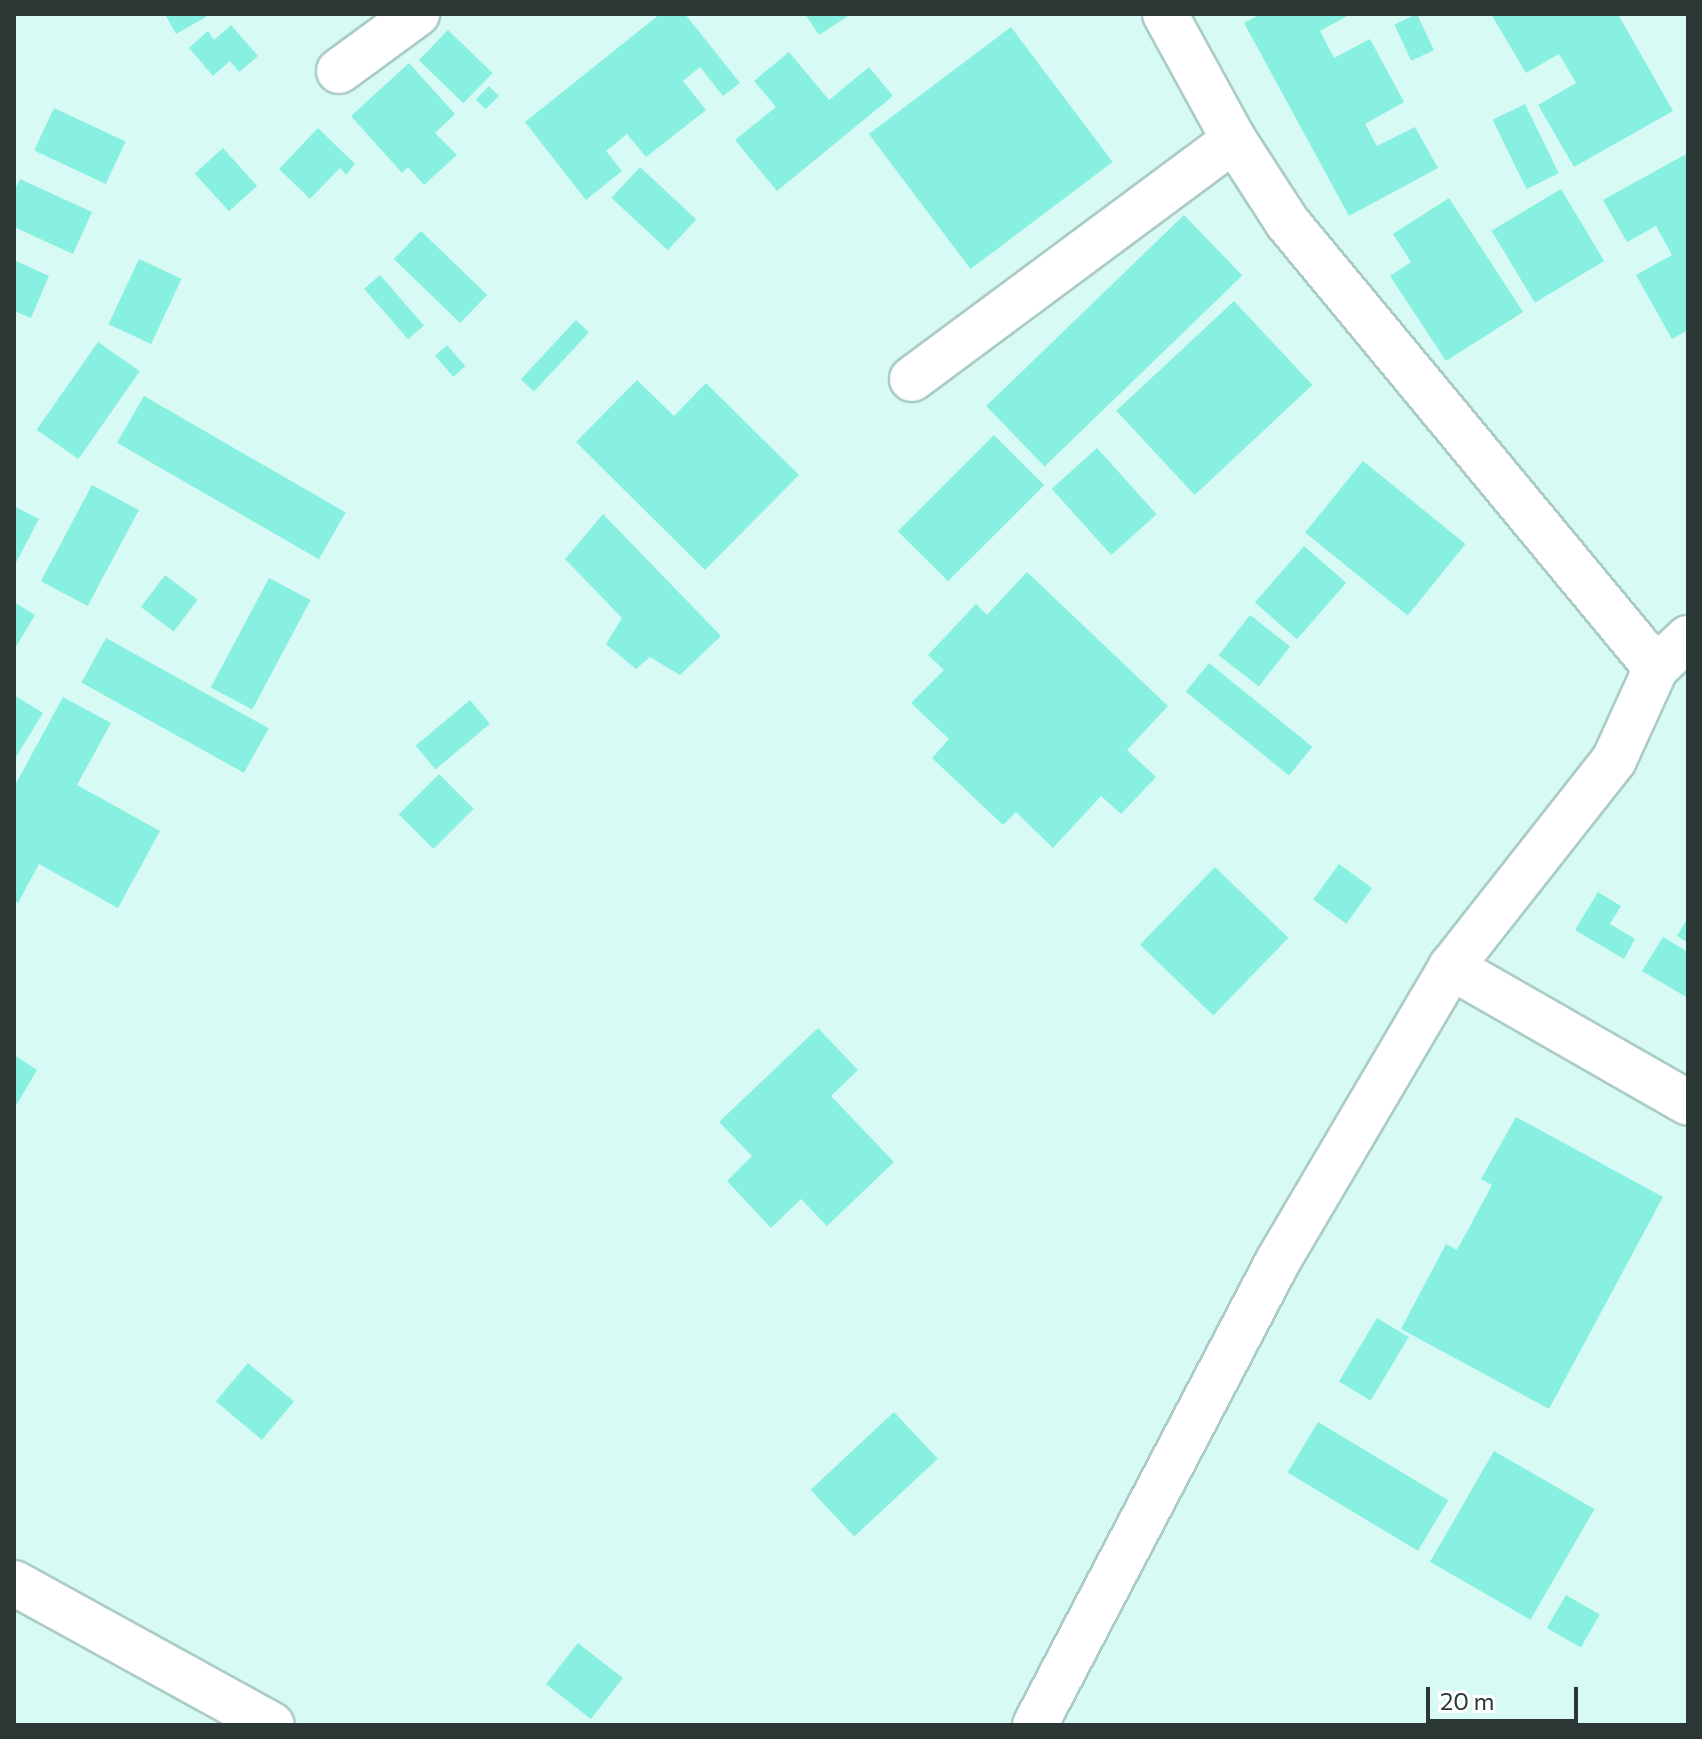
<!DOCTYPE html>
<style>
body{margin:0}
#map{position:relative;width:1702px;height:1739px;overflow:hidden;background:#d8faf4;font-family:Commissioner,sans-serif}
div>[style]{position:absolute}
.building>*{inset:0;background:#88f0e0;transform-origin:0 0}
.roads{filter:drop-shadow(2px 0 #abccc6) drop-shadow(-2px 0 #abccc6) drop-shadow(0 2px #abccc6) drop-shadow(0 -2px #abccc6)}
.street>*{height:44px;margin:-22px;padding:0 22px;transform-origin:22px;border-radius:22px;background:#fff}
span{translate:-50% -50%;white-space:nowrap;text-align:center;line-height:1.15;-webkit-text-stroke:6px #fff;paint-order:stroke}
.frame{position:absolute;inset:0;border:16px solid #2a3735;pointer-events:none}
.scale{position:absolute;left:1426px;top:1687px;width:152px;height:36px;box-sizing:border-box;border:4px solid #2a3735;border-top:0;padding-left:10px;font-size:24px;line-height:28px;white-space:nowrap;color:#2a3735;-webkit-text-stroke:6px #fff;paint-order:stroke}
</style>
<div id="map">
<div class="building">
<i style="clip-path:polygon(165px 14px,204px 14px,206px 17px,176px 34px)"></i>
<i style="clip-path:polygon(660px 14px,685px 14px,740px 83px,723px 96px,700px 67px,683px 81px,706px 110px,646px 157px,627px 134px,606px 151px,622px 171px,586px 200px,525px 122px)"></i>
<i style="clip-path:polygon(805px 14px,847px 14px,848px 16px,819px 35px)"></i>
<i style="clip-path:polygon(1261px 14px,1351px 14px,1320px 31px,1334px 58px,1370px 39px,1404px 102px,1365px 124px,1377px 146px,1415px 127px,1438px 168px,1349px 216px,1244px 23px)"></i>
<i style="left:1417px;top:14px;width:40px;height:25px;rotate:65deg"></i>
<i style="clip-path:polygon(1491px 14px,1618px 14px,1673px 111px,1574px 167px,1538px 105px,1576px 83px,1559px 54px,1526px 73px)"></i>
<i style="clip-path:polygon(231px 25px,258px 56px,239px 72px,230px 61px,213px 76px,189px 48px,208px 31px,214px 40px)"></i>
<i style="left:1011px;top:27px;width:169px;height:178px;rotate:53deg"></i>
<i style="left:448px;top:30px;width:62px;height:42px;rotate:44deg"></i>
<i style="clip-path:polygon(789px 52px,829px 100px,869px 67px,893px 96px,777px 191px,735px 140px,776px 107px,754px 81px)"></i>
<i style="clip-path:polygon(409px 63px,455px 114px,435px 133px,457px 155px,424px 185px,408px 167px,402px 173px,351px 116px)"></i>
<i style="left:489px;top:86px;width:14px;height:19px;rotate:45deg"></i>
<i style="left:1525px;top:104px;width:77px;height:36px;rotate:64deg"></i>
<i style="left:54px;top:108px;width:79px;height:47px;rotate:25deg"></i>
<i style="clip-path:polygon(318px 128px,355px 164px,346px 175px,340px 168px,310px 199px,279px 169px)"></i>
<i style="left:223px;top:148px;width:51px;height:38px;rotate:48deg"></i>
<i style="clip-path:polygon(1688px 153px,1688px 330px,1672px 339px,1636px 275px,1672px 255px,1656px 226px,1627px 242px,1603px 200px)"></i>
<i style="left:640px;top:167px;width:77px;height:42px;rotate:43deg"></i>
<i style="clip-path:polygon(20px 179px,92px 212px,73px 254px,14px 227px,14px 192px)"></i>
<i style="left:1561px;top:189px;width:84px;height:81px;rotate:59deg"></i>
<i style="clip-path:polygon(1449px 198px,1523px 312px,1446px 361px,1390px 276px,1411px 262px,1393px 234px)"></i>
<i style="left:1184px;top:215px;width:84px;height:275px;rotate:46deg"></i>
<i style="left:421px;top:231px;width:92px;height:39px;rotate:44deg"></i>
<i style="left:139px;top:259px;width:47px;height:72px;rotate:25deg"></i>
<i style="clip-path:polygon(14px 260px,49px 276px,31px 318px,14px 311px)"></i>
<i style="left:380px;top:275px;width:67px;height:21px;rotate:49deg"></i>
<i style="left:1234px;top:301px;width:115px;height:161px;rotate:47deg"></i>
<i style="left:576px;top:320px;width:18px;height:81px;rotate:43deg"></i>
<i style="left:98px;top:342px;width:51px;height:107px;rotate:35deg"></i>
<i style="left:447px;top:345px;width:28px;height:16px;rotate:49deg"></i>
<i style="clip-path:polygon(637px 380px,674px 416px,706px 383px,799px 475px,705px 570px,576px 442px)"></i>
<i style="left:144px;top:396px;width:233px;height:54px;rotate:30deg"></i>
<i style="left:994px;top:435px;width:71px;height:136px;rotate:45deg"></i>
<i style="left:1097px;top:448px;width:89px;height:61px;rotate:48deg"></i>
<i style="left:1363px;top:461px;width:132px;height:92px;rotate:39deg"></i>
<i style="left:92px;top:485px;width:53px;height:109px;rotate:28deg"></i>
<i style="clip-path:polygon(14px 506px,39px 519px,14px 566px)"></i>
<i style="clip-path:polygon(603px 514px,721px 636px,680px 675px,650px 657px,636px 669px,606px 644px,622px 618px,565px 559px)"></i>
<i style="left:1304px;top:546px;width:56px;height:75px;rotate:41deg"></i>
<i style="clip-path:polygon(1027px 572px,1168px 706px,1127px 750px,1156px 777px,1121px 814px,1101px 796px,1053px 848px,1016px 812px,1003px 825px,932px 758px,949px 739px,911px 703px,944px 670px,928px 655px,976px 604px,987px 615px)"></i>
<i style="left:165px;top:575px;width:41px;height:40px;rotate:37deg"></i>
<i style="left:269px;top:578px;width:47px;height:124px;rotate:28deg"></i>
<i style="clip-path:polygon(14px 602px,35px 615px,14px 650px)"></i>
<i style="left:1250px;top:615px;width:51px;height:51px;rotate:38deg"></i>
<i style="left:106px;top:638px;width:186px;height:51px;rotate:29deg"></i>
<i style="left:1209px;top:663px;width:133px;height:37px;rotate:39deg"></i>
<i style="clip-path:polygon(14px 695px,43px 713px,14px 760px)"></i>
<i style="clip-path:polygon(63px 697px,111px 723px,77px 785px,160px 831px,118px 908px,39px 864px,18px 903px,14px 901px,14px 787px)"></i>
<i style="left:470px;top:700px;width:31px;height:71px;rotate:50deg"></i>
<i style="left:439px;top:774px;width:49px;height:57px;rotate:45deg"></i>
<i style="left:1339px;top:864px;width:41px;height:44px;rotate:36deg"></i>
<i style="left:1215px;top:867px;width:102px;height:108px;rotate:44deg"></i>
<i style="clip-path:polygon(1598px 892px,1621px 906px,1610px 924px,1635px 939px,1624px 959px,1575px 930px)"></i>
<i style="clip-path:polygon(1688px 917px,1688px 943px,1677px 936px)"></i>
<i style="clip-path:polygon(1663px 937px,1688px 952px,1688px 998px,1642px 971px)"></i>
<i style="clip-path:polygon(818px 1028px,858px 1070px,831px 1096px,894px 1162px,827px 1226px,801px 1199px,771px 1228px,727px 1181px,752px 1156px,719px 1122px)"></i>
<i style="clip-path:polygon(14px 1055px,37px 1070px,14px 1109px)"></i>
<i style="clip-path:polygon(1516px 1117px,1663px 1197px,1549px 1409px,1401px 1329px,1446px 1244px,1457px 1250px,1492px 1185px,1481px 1179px)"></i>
<i style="left:1377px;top:1318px;width:37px;height:74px;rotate:31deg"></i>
<i style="left:248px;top:1363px;width:60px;height:50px;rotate:40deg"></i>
<i style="left:894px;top:1412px;width:64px;height:114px;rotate:47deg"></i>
<i style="left:1318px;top:1422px;width:152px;height:59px;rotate:31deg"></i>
<i style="left:1494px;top:1451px;width:116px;height:128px;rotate:30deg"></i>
<i style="left:1566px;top:1595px;width:39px;height:38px;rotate:30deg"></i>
<i style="left:578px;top:1643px;width:57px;height:52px;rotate:38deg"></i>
</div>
<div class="roads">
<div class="street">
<i style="left:1165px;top:14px;width:144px;rotate:61.3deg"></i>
<i style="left:1234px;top:140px;width:98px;rotate:57.1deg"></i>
<i style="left:1287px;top:222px;width:579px;rotate:50.4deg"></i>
<i style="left:339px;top:71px;width:97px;rotate:-36.2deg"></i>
<i style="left:912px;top:379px;width:401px;rotate:-36.6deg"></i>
<i style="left:1451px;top:967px;width:273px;rotate:29.8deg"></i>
<i style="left:14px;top:1583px;width:294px;rotate:28.8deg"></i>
<i style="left:1035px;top:1725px;width:524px;rotate:-62.36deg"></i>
<i style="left:1278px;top:1261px;width:341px;rotate:-59.5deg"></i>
<i style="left:1451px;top:967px;width:263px;rotate:-51.8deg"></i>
<i style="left:1614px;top:760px;width:101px;rotate:-65.5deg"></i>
<i style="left:1656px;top:668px;width:44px;rotate:-43.2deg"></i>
</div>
</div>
<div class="frame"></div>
<div class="scale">20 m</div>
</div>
